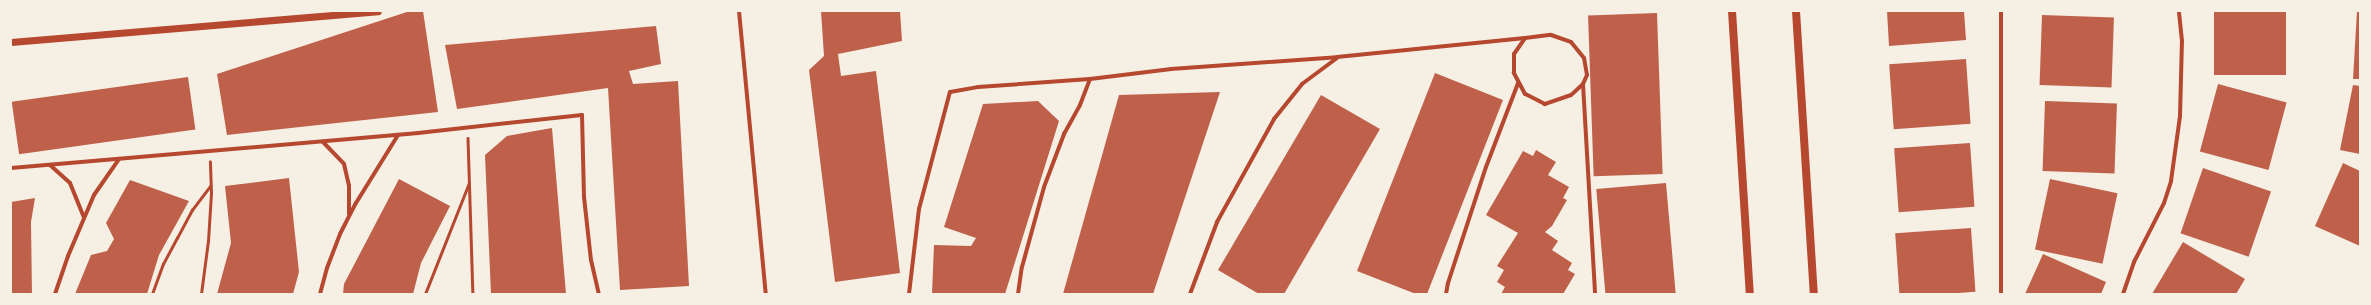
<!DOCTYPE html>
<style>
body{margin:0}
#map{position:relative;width:2371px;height:305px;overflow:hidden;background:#f6efe4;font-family:"Noto Sans",sans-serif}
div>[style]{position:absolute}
.building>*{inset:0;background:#bf614a;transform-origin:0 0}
.path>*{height:2.5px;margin:-1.25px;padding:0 1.25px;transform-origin:1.25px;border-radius:1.25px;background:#b5482f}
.minor>*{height:4px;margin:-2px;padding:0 2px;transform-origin:2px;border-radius:2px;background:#b5482f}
.tertiary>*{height:7px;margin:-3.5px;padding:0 3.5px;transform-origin:3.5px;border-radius:3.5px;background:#b5482f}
.secondary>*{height:8px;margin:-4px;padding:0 4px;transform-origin:4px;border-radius:4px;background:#b5482f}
span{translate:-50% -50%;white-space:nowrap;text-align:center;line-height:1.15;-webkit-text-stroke:4px #f6efe4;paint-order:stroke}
.frame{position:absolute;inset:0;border:12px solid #f6efe4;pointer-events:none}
</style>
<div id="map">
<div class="building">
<i style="clip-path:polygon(410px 11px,423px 11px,438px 112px,227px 135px,217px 74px)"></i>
<i style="clip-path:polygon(821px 11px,900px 11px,902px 41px,838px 54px,841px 76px,876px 71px,900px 273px,835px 282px,809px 70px,824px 56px)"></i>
<i style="clip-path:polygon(1887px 11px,1964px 11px,1966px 40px,1889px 46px)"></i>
<i style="left:2214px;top:11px;width:72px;height:64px"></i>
<i style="clip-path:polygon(2357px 11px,2360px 11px,2360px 79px,2353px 79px)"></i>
<i style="left:1657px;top:13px;width:161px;height:69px;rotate:88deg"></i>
<i style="left:2042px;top:15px;width:72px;height:70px;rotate:2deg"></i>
<i style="clip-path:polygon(656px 26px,661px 64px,629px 71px,633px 84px,678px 81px,689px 286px,620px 290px,608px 88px,457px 109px,445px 45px)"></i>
<i style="left:1966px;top:59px;width:65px;height:77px;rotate:86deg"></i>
<i style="clip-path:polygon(1435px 73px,1503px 100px,1427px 294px,1416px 294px,1357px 271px)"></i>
<i style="left:188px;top:77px;width:53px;height:178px;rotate:82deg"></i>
<i style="left:2218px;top:84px;width:71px;height:70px;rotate:15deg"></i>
<i style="clip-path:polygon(2353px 85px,2360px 86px,2360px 154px,2340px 150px)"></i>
<i style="clip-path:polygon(1220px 92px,1153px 294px,1063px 294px,1119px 95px)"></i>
<i style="clip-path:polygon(1321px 95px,1380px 129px,1284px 294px,1259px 294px,1218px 270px)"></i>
<i style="clip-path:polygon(1038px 101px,1059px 121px,1005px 294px,932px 294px,934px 245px,971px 246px,976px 238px,944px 227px,983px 104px)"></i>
<i style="left:2045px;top:101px;width:72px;height:70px;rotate:2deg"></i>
<i style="clip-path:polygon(552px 128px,566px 294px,491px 294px,485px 155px,507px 136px)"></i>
<i style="left:1970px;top:143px;width:64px;height:76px;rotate:86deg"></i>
<i style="clip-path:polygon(1536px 150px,1556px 162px,1548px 175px,1569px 187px,1563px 198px,1567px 200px,1552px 226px,1545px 232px,1558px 241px,1552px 250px,1572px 263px,1568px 270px,1575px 274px,1563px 294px,1501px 294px,1505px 287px,1497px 282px,1504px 270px,1497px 266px,1518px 233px,1486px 215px,1523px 151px,1533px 156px)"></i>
<i style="clip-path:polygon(2343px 163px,2360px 171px,2360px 246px,2315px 226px)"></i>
<i style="left:2203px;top:168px;width:72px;height:69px;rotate:19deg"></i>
<i style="clip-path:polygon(289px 178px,299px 272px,293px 294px,217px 294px,231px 243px,225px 186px)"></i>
<i style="clip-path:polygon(399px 179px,450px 206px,421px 263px,413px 294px,343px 294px,344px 284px)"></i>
<i style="left:2050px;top:179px;width:69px;height:72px;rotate:12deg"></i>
<i style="clip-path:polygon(130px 180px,189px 201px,159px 255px,147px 294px,75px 294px,91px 255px,107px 251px,114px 239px,106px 223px)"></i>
<i style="left:1666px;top:183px;width:111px;height:70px;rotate:85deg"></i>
<i style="clip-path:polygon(35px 198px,31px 222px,32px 294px,11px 294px,11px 202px)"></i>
<i style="left:1971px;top:228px;width:64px;height:76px;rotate:86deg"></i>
<i style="clip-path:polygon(2183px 242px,2245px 279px,2236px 294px,2152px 294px)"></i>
<i style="clip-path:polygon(2043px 254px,2106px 282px,2101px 294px,2025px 294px)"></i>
</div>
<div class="path">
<i style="left:468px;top:138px;width:156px;rotate:88.2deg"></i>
<i style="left:152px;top:294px;width:32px;rotate:-70deg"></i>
<i style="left:163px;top:264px;width:30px;rotate:-62deg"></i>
<i style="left:177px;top:238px;width:32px;rotate:-62deg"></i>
<i style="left:192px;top:210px;width:30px;rotate:-53deg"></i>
<i style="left:201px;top:294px;width:53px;rotate:-82.5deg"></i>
<i style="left:208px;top:241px;width:48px;rotate:-86.4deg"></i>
<i style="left:211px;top:193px;width:31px;rotate:-92deg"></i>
<i style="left:425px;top:294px;width:119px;rotate:-68.4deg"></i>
</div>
<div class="minor">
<i style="left:739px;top:11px;width:284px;rotate:84.6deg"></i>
<i style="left:2001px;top:11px;width:283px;rotate:90deg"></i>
<i style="left:1583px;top:84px;width:210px;rotate:86.7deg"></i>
<i style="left:323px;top:142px;width:30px;rotate:46deg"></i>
<i style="left:344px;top:164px;width:22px;rotate:77deg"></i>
<i style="left:349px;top:185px;width:29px;rotate:90deg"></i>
<i style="left:50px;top:165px;width:27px;rotate:42deg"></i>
<i style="left:70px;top:183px;width:37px;rotate:68deg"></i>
<i style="left:11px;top:168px;width:409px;rotate:-4.9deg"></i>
<i style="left:418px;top:133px;width:165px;rotate:-6.3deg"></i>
<i style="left:582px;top:115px;width:82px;rotate:88.6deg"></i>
<i style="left:584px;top:197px;width:63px;rotate:83.7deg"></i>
<i style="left:591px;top:260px;width:35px;rotate:77deg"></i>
<i style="left:55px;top:294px;width:40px;rotate:-71.1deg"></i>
<i style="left:68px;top:256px;width:66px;rotate:-66.9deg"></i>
<i style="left:94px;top:195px;width:44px;rotate:-55.2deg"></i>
<i style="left:320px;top:294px;width:27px;rotate:-75deg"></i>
<i style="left:327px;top:268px;width:36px;rotate:-69deg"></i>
<i style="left:340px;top:234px;width:35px;rotate:-63deg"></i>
<i style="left:356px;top:203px;width:80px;rotate:-58.3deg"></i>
<i style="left:909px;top:294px;width:86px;rotate:-83.3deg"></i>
<i style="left:919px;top:209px;width:121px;rotate:-75.2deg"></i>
<i style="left:950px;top:92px;width:28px;rotate:-10deg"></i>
<i style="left:978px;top:87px;width:112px;rotate:-4.1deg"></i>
<i style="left:1090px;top:79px;width:82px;rotate:-7deg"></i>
<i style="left:1171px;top:69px;width:166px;rotate:-4.1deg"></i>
<i style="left:1337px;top:57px;width:189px;rotate:-5.8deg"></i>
<i style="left:1525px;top:38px;width:26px;rotate:-7deg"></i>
<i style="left:1551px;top:35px;width:21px;rotate:19deg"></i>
<i style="left:1571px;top:42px;width:21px;rotate:51deg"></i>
<i style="left:1584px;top:58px;width:17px;rotate:80deg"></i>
<i style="left:1587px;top:75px;width:10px;rotate:114deg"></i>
<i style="left:1583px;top:84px;width:16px;rotate:137deg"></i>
<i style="left:1571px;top:95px;width:28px;rotate:161deg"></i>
<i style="left:1545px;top:104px;width:22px;rotate:-153deg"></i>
<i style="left:1525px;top:94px;width:24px;rotate:-118deg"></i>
<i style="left:1514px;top:73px;width:19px;rotate:-90deg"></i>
<i style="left:1514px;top:54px;width:19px;rotate:-55deg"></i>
<i style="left:1018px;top:294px;width:27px;rotate:-82deg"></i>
<i style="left:1022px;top:267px;width:83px;rotate:-74.6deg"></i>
<i style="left:1044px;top:187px;width:57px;rotate:-69.3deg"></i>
<i style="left:1064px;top:134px;width:33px;rotate:-61deg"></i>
<i style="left:1080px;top:105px;width:28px;rotate:-69deg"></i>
<i style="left:1190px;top:294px;width:77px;rotate:-69.4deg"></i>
<i style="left:1217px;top:222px;width:118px;rotate:-61deg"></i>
<i style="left:1274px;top:119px;width:45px;rotate:-51.3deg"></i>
<i style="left:1302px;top:84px;width:44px;rotate:-36.6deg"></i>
<i style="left:1446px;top:294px;width:11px;rotate:-80deg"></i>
<i style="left:1448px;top:283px;width:122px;rotate:-71.9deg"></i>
<i style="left:1486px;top:167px;width:90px;rotate:-69.1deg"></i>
<i style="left:2123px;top:294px;width:34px;rotate:-71deg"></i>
<i style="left:2134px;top:262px;width:66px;rotate:-63deg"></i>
<i style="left:2164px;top:203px;width:23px;rotate:-72deg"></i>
<i style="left:2171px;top:181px;width:66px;rotate:-82.1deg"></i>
<i style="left:2180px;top:116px;width:75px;rotate:-88.5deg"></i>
<i style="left:2182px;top:41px;width:30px;rotate:-96deg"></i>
</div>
<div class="tertiary">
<i style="left:11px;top:42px;width:368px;rotate:-4.8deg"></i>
</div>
<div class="secondary">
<i style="left:1732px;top:11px;width:284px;rotate:86.4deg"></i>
<i style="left:1796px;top:11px;width:284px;rotate:86.4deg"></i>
</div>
<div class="frame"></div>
</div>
